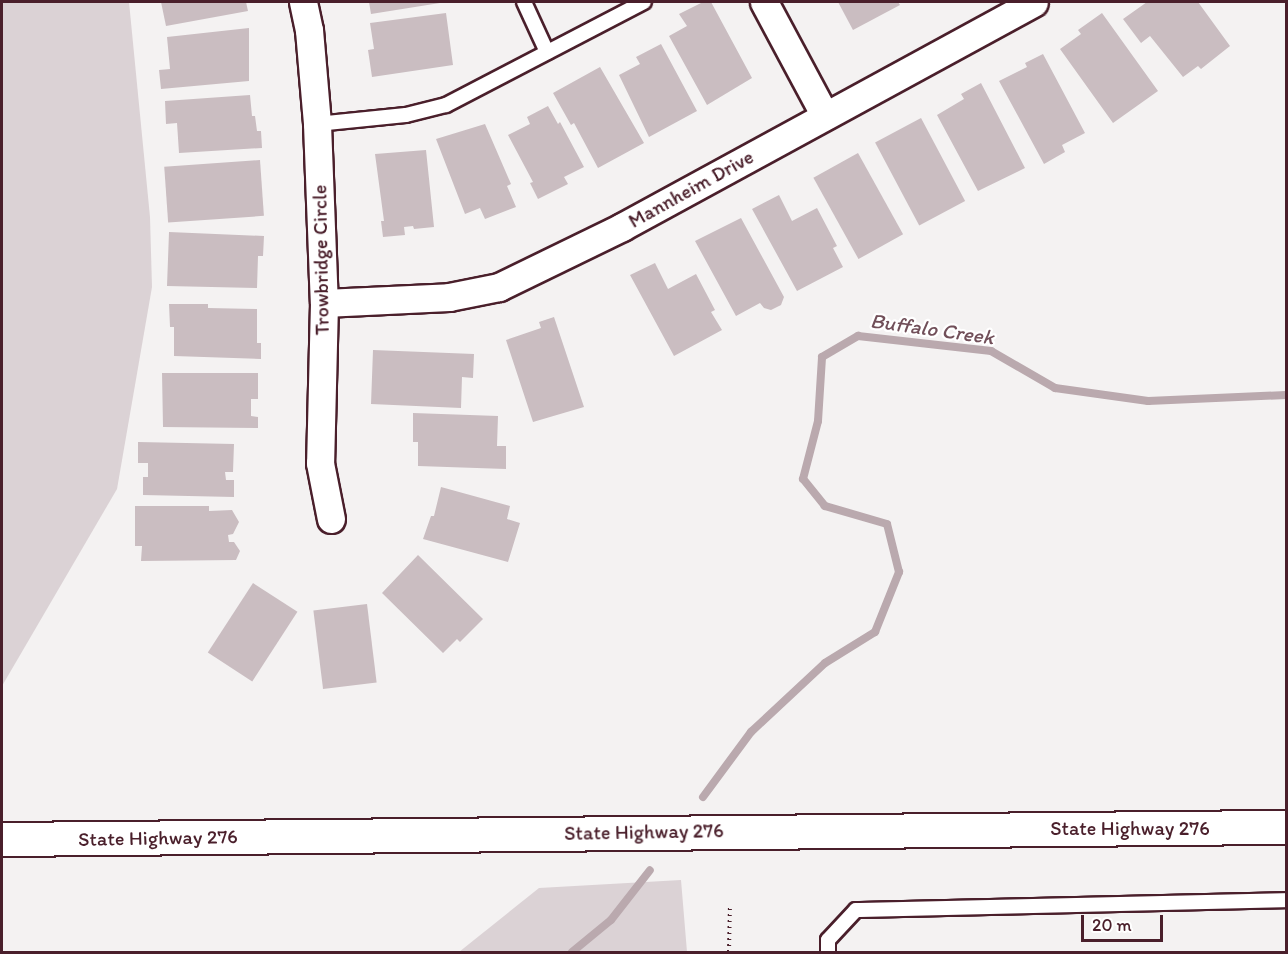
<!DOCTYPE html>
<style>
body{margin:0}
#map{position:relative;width:1288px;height:954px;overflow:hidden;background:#f4f2f2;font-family:Itim,sans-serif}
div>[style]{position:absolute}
.green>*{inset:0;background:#dbd2d5}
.stream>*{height:8px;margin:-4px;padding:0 4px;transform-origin:4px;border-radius:4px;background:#baa9ae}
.building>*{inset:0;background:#cabdc1;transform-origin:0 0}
.path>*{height:4px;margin-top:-2px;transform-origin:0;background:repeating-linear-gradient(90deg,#4a1f2b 0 1.5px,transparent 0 6px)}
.roads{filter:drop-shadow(2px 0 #4a1f2b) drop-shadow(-2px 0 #4a1f2b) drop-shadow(0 2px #4a1f2b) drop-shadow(0 -2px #4a1f2b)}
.lane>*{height:14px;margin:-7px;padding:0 7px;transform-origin:7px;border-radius:7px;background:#fff}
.street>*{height:27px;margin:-13.5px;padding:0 13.5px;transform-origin:13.5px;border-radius:13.5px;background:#fff}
.secondary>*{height:33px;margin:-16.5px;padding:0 16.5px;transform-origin:16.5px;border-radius:16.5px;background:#fff}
span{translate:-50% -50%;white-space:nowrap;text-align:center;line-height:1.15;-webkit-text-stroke:4.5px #fff;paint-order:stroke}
.street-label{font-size:20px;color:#4a1f2b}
.water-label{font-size:21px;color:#714f59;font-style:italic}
.frame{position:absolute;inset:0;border:3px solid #4a1f2b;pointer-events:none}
.scale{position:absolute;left:1081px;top:915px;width:82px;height:27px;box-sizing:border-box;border:3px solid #4a1f2b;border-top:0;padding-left:8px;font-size:18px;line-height:21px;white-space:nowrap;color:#4a1f2b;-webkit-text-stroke:4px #fff;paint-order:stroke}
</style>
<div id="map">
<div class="green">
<i style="clip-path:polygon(2px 2px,129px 2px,150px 217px,152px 287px,117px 489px,2px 686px)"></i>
<i style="clip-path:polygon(681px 880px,687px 952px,459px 952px,539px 888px)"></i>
</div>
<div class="stream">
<i style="left:703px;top:797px;width:81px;rotate:-53.6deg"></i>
<i style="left:751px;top:732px;width:101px;rotate:-43deg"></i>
<i style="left:825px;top:663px;width:59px;rotate:-31.8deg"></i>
<i style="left:875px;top:632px;width:65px;rotate:-68.2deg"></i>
<i style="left:899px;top:572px;width:49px;rotate:-104deg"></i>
<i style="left:887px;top:524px;width:65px;rotate:-163.8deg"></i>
<i style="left:825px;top:506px;width:35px;rotate:-129deg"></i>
<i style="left:803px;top:479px;width:60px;rotate:-75.5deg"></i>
<i style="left:818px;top:421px;width:64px;rotate:-86.4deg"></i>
<i style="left:822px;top:357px;width:42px;rotate:-30.3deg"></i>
<i style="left:858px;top:336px;width:134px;rotate:6.4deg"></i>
<i style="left:991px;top:351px;width:74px;rotate:30deg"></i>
<i style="left:1055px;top:388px;width:94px;rotate:8deg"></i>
<i style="left:1148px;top:401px;width:138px;rotate:-2.5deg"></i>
<i style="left:572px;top:952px;width:50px;rotate:-39.4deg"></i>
<i style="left:611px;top:920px;width:63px;rotate:-52deg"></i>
</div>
<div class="building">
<i style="clip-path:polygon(161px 2px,246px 2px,248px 11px,166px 26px)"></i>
<i style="clip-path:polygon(369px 2px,440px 2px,440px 3px,371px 14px)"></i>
<i style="clip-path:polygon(703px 2px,711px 2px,752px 78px,707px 105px,669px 36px,687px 26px,679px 14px)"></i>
<i style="clip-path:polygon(838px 2px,898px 2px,900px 5px,853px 30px)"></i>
<i style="clip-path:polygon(1147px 2px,1198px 2px,1230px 46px,1201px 69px,1198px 66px,1183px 77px,1150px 36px,1141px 43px,1123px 19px)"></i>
<i style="clip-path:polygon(446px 13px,453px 65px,372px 77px,368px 50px,374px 49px,370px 23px)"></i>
<i style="clip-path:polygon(1102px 13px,1158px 91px,1113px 123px,1060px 49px,1081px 34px,1078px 30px)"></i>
<i style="clip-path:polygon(249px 28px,249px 81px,161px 89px,159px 70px,170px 69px,167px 37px)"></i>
<i style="clip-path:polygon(661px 44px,697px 111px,649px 137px,619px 75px,640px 64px,636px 57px)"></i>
<i style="clip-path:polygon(1043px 54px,1085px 133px,1062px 145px,1065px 152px,1044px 164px,999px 81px,1027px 67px,1025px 63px)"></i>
<i style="clip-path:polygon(600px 67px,644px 143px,598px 168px,574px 123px,571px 125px,553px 93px)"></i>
<i style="clip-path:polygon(981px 83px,1025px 168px,978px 191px,937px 115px,964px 99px,961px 94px)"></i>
<i style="clip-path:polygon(250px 95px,252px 116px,255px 116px,257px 131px,261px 131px,262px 148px,179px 153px,177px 123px,166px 124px,165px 101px)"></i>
<i style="clip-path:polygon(548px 106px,558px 124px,560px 122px,584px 167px,564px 177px,568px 184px,538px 199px,530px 183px,533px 182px,508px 135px,530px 124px,527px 117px)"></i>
<i style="left:921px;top:118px;width:94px;height:52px;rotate:62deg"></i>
<i style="clip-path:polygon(485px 124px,511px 184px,507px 186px,516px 207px,485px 219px,480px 208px,465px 214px,436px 139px)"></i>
<i style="clip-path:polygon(426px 150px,434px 227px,414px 229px,413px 226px,404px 227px,405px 235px,383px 237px,381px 221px,384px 221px,375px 154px)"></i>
<i style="left:858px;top:153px;width:93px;height:51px;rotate:61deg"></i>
<i style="left:260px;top:160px;width:56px;height:96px;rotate:86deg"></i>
<i style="clip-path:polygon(779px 195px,792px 221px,817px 208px,837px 246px,833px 248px,843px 267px,797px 291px,752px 209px)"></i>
<i style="clip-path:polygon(741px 218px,784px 297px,781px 305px,771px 310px,764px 308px,760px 303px,736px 316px,695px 241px)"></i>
<i style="clip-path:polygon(169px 232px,264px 236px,263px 256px,258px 256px,257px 288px,167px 286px)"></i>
<i style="clip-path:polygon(655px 263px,668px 289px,696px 274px,715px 310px,711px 312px,722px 330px,674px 356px,630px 275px)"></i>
<i style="clip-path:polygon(169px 304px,208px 304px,208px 308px,257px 309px,257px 343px,261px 343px,261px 359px,174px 356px,174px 327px,170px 327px)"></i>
<i style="clip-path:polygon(554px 317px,584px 407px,533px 422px,506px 340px,541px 328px,539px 322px)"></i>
<i style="clip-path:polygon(373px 350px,474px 354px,473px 378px,462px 377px,461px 408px,371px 404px)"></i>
<i style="clip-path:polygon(162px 373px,258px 373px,258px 399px,251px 399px,251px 416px,258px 417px,258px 428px,163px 427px)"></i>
<i style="clip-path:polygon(413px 413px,498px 416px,497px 446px,506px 446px,506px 469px,418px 466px,418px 442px,413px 442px)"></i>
<i style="clip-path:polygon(138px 442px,234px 444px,233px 472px,225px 472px,226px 480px,234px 480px,234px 497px,143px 495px,143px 477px,148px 477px,148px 463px,138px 463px)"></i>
<i style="clip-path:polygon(441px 487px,510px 506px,507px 519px,520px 523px,508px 562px,423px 539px,431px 516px,434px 516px)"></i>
<i style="clip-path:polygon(135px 506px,209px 506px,209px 511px,232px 510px,239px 522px,233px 534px,228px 535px,229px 542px,234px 542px,240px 551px,236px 560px,141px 561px,142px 546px,135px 546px)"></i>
<i style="clip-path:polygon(418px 555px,483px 619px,460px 642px,457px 639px,443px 653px,382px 593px)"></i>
<i style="left:253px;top:583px;width:53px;height:83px;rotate:33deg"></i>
<i style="left:367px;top:604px;width:79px;height:54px;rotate:83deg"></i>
</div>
<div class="path">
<i style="left:729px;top:952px;width:48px;rotate:-88.8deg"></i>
</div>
<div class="roads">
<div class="lane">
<i style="left:524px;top:2px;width:55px;rotate:65.3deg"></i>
<i style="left:317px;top:124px;width:89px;rotate:-5.8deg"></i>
<i style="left:406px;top:115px;width:41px;rotate:-14deg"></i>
<i style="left:446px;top:105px;width:223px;rotate:-27.5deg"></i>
<i style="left:828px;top:952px;width:12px;rotate:-90deg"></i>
<i style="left:828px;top:940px;width:41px;rotate:-47deg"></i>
<i style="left:856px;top:910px;width:430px;rotate:-1.3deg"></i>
</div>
<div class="street">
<i style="left:303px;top:2px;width:29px;rotate:78deg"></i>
<i style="left:309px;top:30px;width:94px;rotate:85.1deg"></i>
<i style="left:317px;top:124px;width:179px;rotate:87.8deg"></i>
<i style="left:324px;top:303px;width:160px;rotate:91.4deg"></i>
<i style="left:320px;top:463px;width:57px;rotate:78.9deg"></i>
<i style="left:764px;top:2px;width:129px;rotate:61.8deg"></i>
<i style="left:324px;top:303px;width:125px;rotate:-2.7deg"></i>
<i style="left:449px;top:297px;width:51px;rotate:-11.3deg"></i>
<i style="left:499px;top:287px;width:137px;rotate:-26deg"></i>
<i style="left:622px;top:227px;width:469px;rotate:-28.6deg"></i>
</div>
<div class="secondary">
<i style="left:2px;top:839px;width:1284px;rotate:-0.54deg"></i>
</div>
</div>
<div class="street-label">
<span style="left:691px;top:189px;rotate:-29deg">Mannheim Drive</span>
<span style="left:321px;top:260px;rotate:-91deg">Trowbridge Circle</span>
<span style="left:1130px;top:828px">State Highway 276</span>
<span style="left:644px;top:832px;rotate:-1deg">State Highway 276</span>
<span style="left:158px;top:838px;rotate:-1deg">State Highway 276</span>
</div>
<div class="water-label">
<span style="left:932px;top:329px;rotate:8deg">Buffalo Creek</span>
</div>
<div class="frame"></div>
<div class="scale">20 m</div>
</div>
